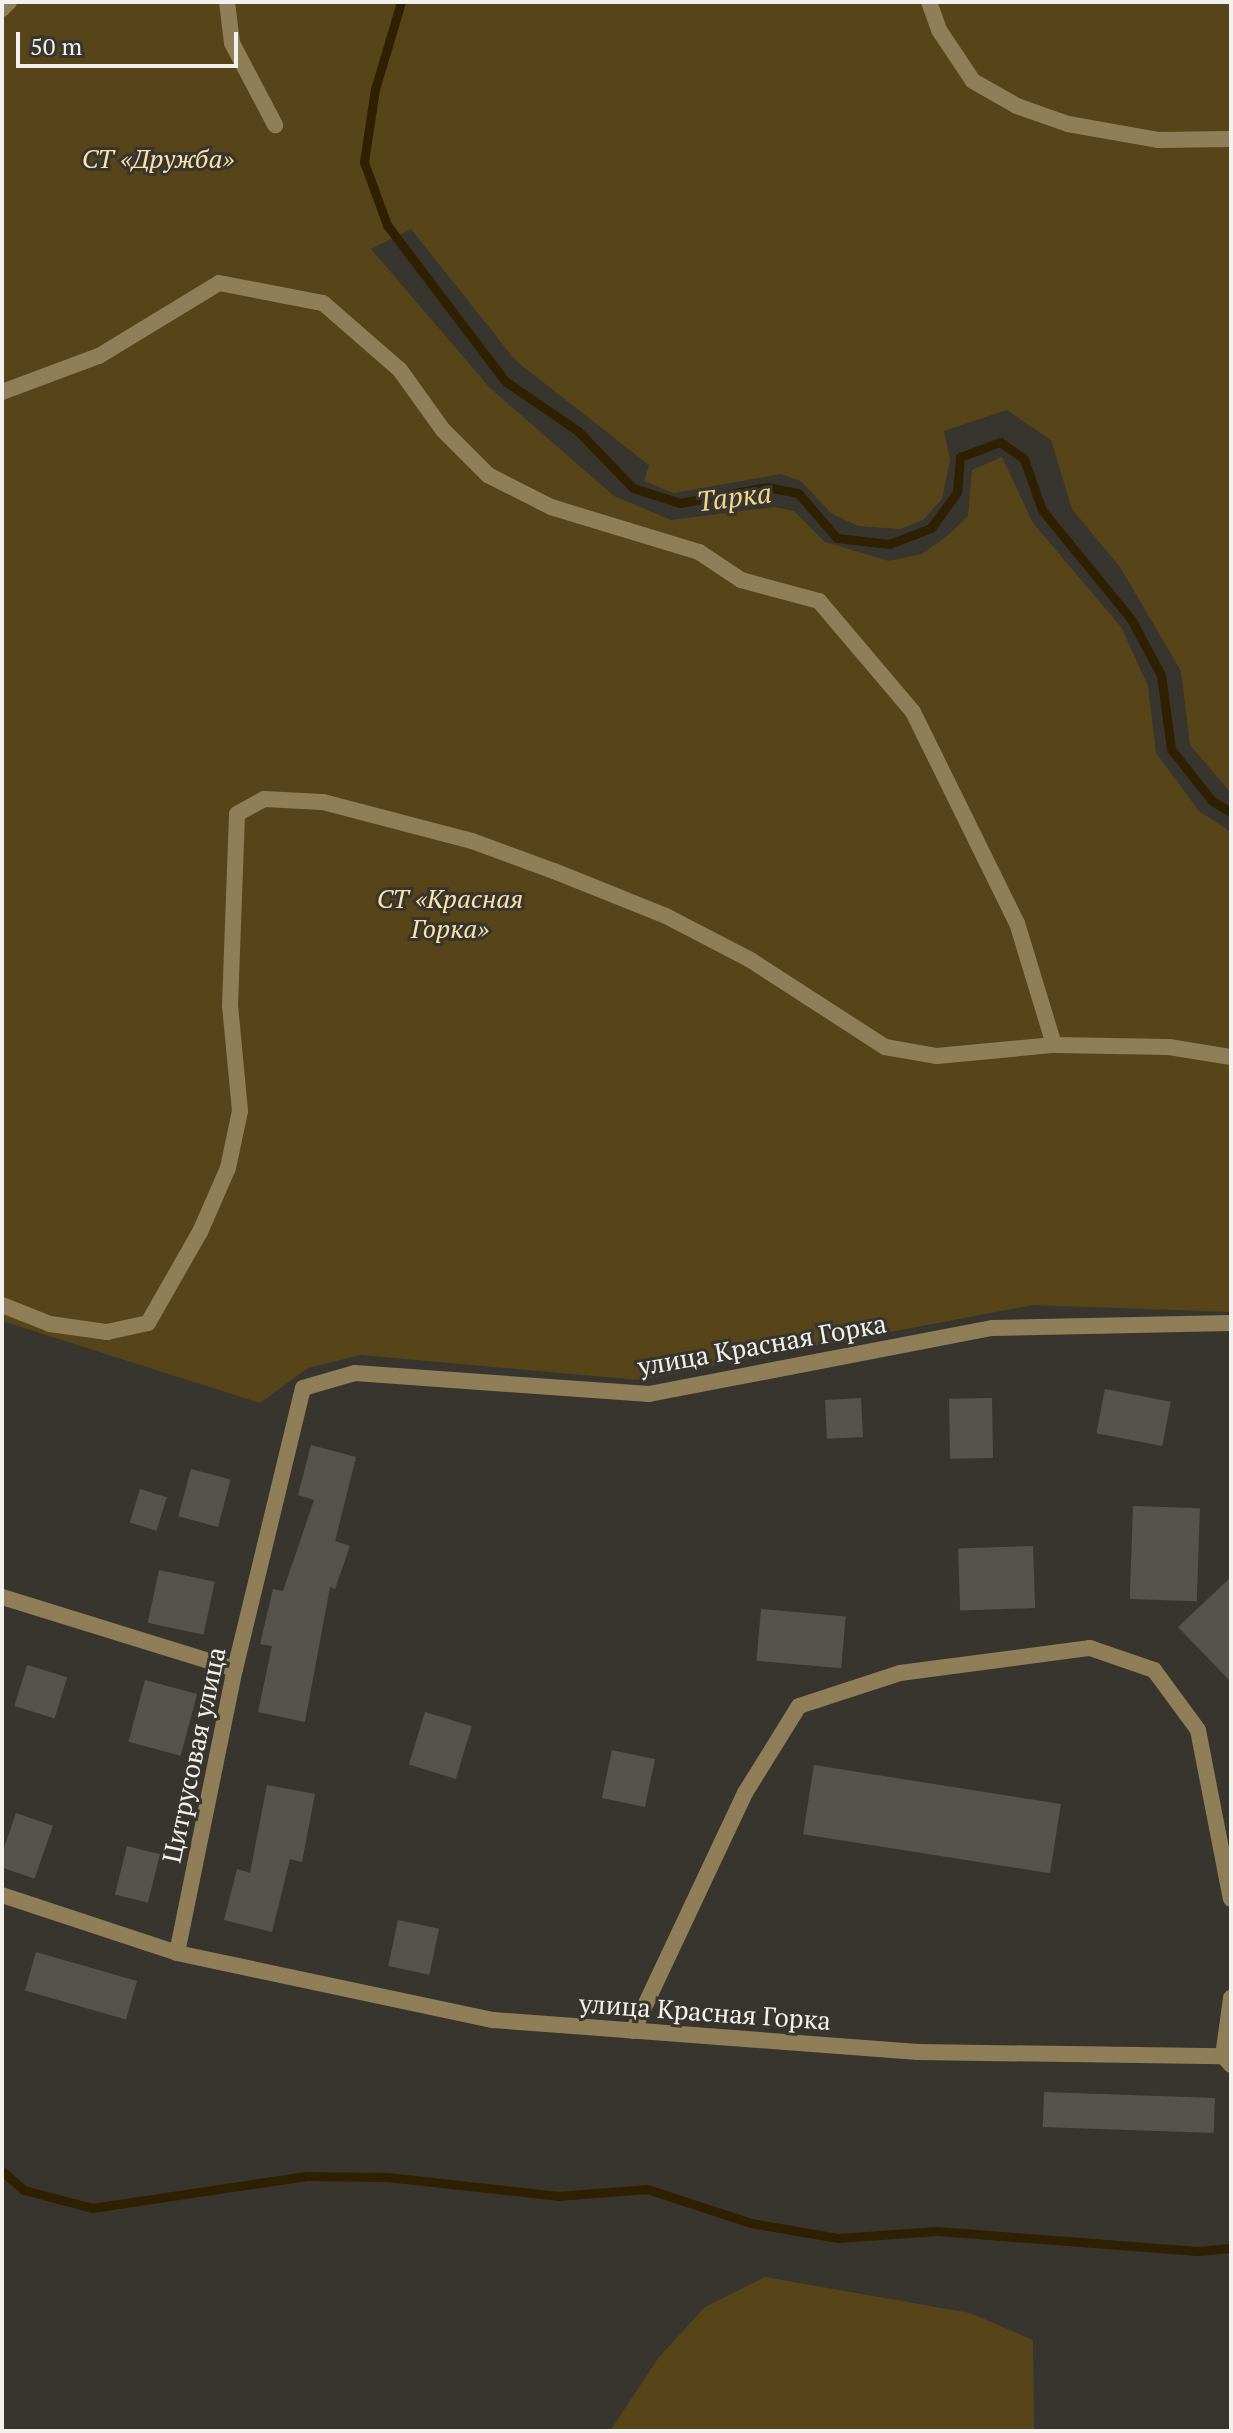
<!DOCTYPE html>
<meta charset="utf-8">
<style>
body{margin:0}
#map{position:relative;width:1233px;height:2433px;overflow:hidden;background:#38352f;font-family:"PT Serif",serif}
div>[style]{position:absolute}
.green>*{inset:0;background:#574519}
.stream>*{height:9px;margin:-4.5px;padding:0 4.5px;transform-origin:4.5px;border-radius:4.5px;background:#2e2000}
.building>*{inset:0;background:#56534c;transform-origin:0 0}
.service>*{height:16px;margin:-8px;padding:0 8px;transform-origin:8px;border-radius:8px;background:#8f7e57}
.minor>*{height:16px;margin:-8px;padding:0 8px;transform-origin:8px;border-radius:8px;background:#8f7e57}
span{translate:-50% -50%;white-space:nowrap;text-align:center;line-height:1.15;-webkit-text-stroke:6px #38352f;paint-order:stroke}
.park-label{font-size:26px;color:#fce2a8;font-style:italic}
.street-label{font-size:26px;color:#f3f1ed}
.water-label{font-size:28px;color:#f5d58b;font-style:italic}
.frame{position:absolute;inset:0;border:4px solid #f3f1ed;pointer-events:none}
.scale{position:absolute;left:16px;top:32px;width:222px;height:36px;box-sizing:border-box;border:4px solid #f3f1ed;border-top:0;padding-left:10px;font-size:24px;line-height:28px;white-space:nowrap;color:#f3f1ed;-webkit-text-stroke:6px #38352f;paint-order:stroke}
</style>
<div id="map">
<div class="green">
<i style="clip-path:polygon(2px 2px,1231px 2px,1231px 793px,1190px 745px,1181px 671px,1120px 567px,1072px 509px,1051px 440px,1007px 410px,944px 431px,950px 460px,942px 499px,923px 520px,900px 529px,858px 526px,831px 513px,801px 481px,781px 474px,674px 493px,644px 481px,649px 465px,516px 361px,411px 229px,371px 249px,490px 388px,614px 496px,671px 520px,774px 507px,794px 511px,825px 542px,889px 561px,922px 554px,947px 536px,968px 516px,972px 470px,1002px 457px,1033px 523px,1121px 627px,1148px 686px,1156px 753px,1199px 811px,1231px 832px,1231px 1312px,1033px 1305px,639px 1380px,361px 1355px,308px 1368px,260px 1403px,2px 1321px)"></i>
<i style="clip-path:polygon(765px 2277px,970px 2313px,1033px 2340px,1034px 2431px,610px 2431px,659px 2357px,705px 2307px)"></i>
</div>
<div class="stream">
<i style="left:401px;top:2px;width:91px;rotate:106.6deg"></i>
<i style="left:375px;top:89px;width:74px;rotate:98.6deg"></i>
<i style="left:364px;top:162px;width:67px;rotate:69.9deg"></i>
<i style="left:387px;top:225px;width:196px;rotate:52.9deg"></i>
<i style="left:505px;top:381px;width:88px;rotate:34.4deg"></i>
<i style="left:578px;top:431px;width:79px;rotate:46deg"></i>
<i style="left:633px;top:488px;width:49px;rotate:17.7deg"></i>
<i style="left:680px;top:503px;width:88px;rotate:-10.4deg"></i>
<i style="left:767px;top:487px;width:32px;rotate:11deg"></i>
<i style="left:798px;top:493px;width:60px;rotate:49.1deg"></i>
<i style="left:837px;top:538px;width:52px;rotate:6.6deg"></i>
<i style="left:889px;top:544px;width:45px;rotate:-20.9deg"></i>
<i style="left:931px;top:528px;width:44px;rotate:-54.2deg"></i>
<i style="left:957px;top:492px;width:35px;rotate:-85deg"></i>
<i style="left:960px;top:457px;width:43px;rotate:-20.6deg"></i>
<i style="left:1000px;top:442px;width:29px;rotate:35deg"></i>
<i style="left:1024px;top:459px;width:54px;rotate:70.6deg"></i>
<i style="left:1042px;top:510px;width:141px;rotate:50.8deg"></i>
<i style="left:1131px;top:619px;width:64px;rotate:61.8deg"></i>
<i style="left:1161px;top:675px;width:75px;rotate:82.3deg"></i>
<i style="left:1171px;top:749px;width:66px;rotate:51.7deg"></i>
<i style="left:1212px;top:801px;width:22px;rotate:30deg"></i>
<i style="left:2px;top:2171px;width:29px;rotate:41deg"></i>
<i style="left:24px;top:2190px;width:70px;rotate:14.8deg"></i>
<i style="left:92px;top:2208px;width:217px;rotate:-8.5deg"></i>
<i style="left:307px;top:2176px;width:80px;rotate:0.7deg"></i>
<i style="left:387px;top:2177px;width:172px;rotate:6.3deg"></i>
<i style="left:558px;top:2196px;width:89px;rotate:-4.5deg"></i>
<i style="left:647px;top:2189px;width:109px;rotate:18.1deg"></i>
<i style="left:751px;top:2223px;width:88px;rotate:9.8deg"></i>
<i style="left:838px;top:2238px;width:99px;rotate:-4deg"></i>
<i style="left:937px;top:2231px;width:261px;rotate:4.4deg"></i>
<i style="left:1197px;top:2251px;width:34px;rotate:-5deg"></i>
</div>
<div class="building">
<i style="left:1105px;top:1389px;width:67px;height:45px;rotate:11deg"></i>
<i style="left:861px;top:1398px;width:39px;height:36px;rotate:87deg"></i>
<i style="left:992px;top:1398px;width:60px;height:43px;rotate:89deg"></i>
<i style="clip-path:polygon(311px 1445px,356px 1457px,335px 1541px,350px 1546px,335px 1589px,330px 1587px,305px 1722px,258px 1712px,272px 1646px,260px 1644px,273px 1589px,283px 1591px,314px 1500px,298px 1495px)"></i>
<i style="left:191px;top:1469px;width:41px;height:49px;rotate:15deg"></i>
<i style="left:140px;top:1489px;width:28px;height:35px;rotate:17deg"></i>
<i style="left:1133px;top:1506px;width:67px;height:93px;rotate:2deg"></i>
<i style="left:1033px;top:1546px;width:62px;height:75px;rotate:88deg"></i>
<i style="left:159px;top:1570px;width:57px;height:54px;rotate:12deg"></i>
<i style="clip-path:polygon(1231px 1577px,1231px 1682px,1178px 1627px)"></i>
<i style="left:761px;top:1609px;width:85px;height:52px;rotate:5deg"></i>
<i style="left:27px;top:1665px;width:42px;height:43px;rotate:17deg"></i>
<i style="left:145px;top:1680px;width:54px;height:64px;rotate:15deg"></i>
<i style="left:425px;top:1712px;width:49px;height:55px;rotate:17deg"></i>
<i style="left:612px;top:1750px;width:44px;height:49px;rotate:12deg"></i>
<i style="left:814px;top:1765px;width:250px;height:70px;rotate:9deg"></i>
<i style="clip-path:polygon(267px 1785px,315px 1794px,302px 1862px,290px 1859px,272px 1932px,224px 1920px,237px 1869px,250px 1873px)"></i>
<i style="left:16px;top:1813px;width:39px;height:56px;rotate:19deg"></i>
<i style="left:127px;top:1846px;width:34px;height:50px;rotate:14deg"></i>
<i style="left:398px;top:1920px;width:42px;height:47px;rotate:12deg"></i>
<i style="left:36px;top:1952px;width:105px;height:40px;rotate:16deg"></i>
<i style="left:1044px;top:2092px;width:171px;height:35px;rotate:2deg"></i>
</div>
<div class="service">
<i style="left:227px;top:2px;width:41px;rotate:83deg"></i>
<i style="left:232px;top:43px;width:93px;rotate:62.3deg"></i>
<i style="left:929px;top:2px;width:30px;rotate:70deg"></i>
<i style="left:939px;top:30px;width:61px;rotate:56.3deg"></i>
<i style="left:973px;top:81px;width:51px;rotate:29.6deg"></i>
<i style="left:1017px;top:106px;width:54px;rotate:19.4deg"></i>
<i style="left:1068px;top:124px;width:91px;rotate:10.1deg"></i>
<i style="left:1158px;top:140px;width:73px;rotate:-0.8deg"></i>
<i style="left:2px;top:9px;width:10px;rotate:-45deg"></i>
<i style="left:2px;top:392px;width:103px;rotate:-20.4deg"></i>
<i style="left:99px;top:356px;width:140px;rotate:-31.3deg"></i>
<i style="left:219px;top:283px;width:106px;rotate:10.9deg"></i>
<i style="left:323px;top:303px;width:102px;rotate:41deg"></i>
<i style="left:400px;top:370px;width:74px;rotate:54.4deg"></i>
<i style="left:443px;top:430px;width:64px;rotate:45deg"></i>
<i style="left:488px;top:475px;width:71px;rotate:26.9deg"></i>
<i style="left:551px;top:507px;width:155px;rotate:16.9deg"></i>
<i style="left:699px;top:552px;width:50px;rotate:33.7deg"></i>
<i style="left:741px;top:580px;width:81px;rotate:15.1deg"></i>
<i style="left:819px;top:601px;width:145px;rotate:49.7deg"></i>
<i style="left:913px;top:712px;width:235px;rotate:63.8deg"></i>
<i style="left:1017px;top:923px;width:127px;rotate:73.1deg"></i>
<i style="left:1054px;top:1045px;width:115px;rotate:1deg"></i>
<i style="left:1169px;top:1047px;width:63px;rotate:9.2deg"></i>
<i style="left:2px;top:1305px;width:52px;rotate:21.6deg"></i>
<i style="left:50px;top:1324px;width:58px;rotate:8deg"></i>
<i style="left:107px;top:1332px;width:42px;rotate:-12.4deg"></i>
<i style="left:148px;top:1323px;width:105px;rotate:-60.3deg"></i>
<i style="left:200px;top:1232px;width:70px;rotate:-66.4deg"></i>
<i style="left:228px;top:1168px;width:58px;rotate:-78.1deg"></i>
<i style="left:240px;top:1111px;width:105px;rotate:-95.4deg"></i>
<i style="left:230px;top:1006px;width:192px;rotate:-87.9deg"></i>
<i style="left:237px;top:814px;width:31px;rotate:-29deg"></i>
<i style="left:264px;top:799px;width:59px;rotate:2.9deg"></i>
<i style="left:323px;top:802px;width:154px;rotate:14.7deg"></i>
<i style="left:472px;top:841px;width:87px;rotate:20.1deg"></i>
<i style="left:554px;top:871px;width:121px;rotate:21.9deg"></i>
<i style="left:666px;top:916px;width:93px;rotate:27.4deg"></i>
<i style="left:749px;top:959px;width:162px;rotate:32.9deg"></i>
<i style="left:885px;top:1047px;width:53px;rotate:9.8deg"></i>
<i style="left:937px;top:1056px;width:118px;rotate:-5.4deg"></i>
<i style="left:633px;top:2031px;width:263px;rotate:-64.8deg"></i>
<i style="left:745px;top:1793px;width:102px;rotate:-58.2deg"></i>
<i style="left:799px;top:1706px;width:106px;rotate:-18.1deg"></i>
<i style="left:900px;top:1673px;width:192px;rotate:-7.5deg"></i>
<i style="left:1090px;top:1648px;width:68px;rotate:19deg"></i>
<i style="left:1154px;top:1670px;width:74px;rotate:53.7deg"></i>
<i style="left:1198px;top:1730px;width:172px;rotate:79deg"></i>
<i style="left:1223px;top:2056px;width:59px;rotate:-82.1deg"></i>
</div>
<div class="minor">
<i style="left:2px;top:1597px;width:244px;rotate:17.2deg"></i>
<i style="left:2px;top:1895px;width:184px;rotate:18.3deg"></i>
<i style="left:177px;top:1953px;width:290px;rotate:-78.5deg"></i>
<i style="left:235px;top:1669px;width:289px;rotate:-76.4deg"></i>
<i style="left:303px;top:1388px;width:54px;rotate:-16.1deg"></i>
<i style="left:355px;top:1373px;width:295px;rotate:4.1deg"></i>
<i style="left:649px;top:1394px;width:349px;rotate:-10.9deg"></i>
<i style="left:992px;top:1328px;width:239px;rotate:-1.2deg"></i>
<i style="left:177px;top:1953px;width:323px;rotate:12deg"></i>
<i style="left:493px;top:2020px;width:426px;rotate:4.3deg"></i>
<i style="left:918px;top:2052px;width:305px;rotate:0.8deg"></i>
<i style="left:1223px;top:2056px;width:12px;rotate:48deg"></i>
</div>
<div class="park-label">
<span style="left:158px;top:159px">СТ «Дружба»</span>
<span style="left:450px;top:914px">СТ «Красная<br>Горка»</span>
</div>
<div class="street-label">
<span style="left:762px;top:1345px;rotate:-10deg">улица Красная Горка</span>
<span style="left:194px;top:1755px;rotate:-78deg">Цитрусовая улица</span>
<span style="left:705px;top:2012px;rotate:4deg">улица Красная Горка</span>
</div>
<div class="water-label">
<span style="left:734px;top:497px;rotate:-7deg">Тарка</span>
</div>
<div class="frame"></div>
<div class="scale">50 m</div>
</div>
